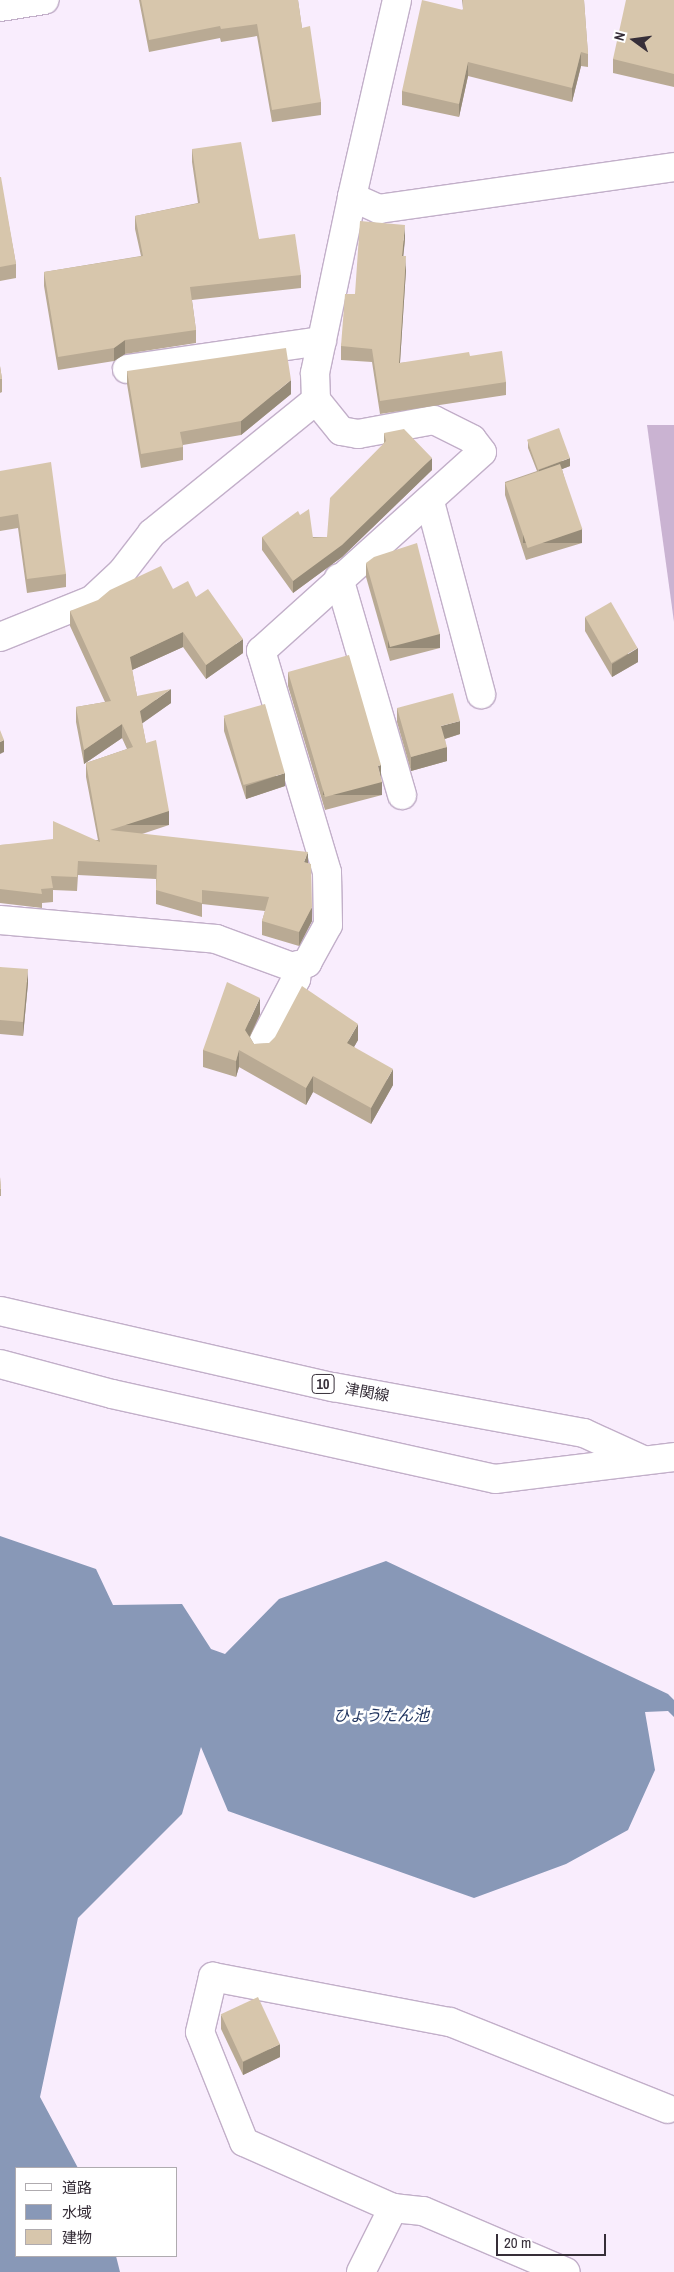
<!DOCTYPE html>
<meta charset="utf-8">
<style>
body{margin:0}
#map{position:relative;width:674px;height:2272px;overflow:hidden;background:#f9edfd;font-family:"Archivo Narrow","Noto Sans JP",sans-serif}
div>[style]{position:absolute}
.forest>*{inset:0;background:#cab3d2}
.water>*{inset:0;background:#8898b7}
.roads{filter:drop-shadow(1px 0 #c2afc9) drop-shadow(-1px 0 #c2afc9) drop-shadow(0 1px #c2afc9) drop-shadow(0 -1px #c2afc9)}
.street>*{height:28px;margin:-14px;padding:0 14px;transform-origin:14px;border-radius:14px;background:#fff}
.primary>*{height:28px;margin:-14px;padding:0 14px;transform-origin:14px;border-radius:14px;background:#fff}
.wall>*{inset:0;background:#b9aa94}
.shaded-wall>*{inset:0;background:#968b78;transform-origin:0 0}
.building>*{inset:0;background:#d7c6ac;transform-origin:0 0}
span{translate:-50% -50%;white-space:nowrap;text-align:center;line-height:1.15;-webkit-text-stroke:5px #fff;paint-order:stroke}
.shield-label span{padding:1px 4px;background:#fff;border:1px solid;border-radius:4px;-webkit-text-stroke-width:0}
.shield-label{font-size:14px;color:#362e38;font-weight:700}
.street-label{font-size:15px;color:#362e38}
.water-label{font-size:16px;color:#20345f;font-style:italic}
.legend{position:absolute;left:15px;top:2167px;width:162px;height:90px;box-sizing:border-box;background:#fff;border:1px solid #afabaf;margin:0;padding:6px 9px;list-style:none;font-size:15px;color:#362e38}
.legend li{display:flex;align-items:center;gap:10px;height:25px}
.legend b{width:25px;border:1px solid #afabaf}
.north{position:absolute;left:609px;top:15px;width:50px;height:50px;-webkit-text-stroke:4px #fff;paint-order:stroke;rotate:284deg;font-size:14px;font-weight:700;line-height:20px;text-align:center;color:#362e38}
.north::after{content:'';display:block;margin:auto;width:18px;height:22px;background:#362e38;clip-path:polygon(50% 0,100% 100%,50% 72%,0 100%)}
.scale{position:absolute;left:496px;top:2234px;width:110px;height:22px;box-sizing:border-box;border:2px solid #362e38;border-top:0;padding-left:6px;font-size:15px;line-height:18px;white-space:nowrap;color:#362e38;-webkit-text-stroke:4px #fff;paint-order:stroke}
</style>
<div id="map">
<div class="forest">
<i style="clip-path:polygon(647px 425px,674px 425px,674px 622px)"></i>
</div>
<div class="water">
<i style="clip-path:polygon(0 1536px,96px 1569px,113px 1605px,182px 1604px,211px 1649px,225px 1654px,279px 1599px,386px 1561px,668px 1694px,674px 1700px,674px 1717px,668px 1711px,645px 1712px,655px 1770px,628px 1830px,566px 1864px,474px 1898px,228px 1811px,201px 1747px,182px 1814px,78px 1918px,40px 2097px,78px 2168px,16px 2168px,16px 2256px,116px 2256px,120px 2272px,0 2272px)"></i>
</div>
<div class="roads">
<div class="street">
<i style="left:397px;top:0;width:202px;rotate:102.9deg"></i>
<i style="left:352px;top:197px;width:30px;rotate:24deg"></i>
<i style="left:379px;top:209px;width:298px;rotate:-8.1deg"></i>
<i style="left:0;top:7px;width:45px;rotate:-9deg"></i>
<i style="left:127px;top:369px;width:197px;rotate:-8.2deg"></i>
<i style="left:430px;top:502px;width:199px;rotate:75.1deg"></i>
<i style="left:339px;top:578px;width:226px;rotate:73.8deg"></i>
<i style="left:0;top:637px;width:99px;rotate:-21.9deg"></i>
<i style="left:92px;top:600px;width:41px;rotate:-43deg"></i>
<i style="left:122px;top:572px;width:49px;rotate:-52.4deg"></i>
<i style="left:152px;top:533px;width:211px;rotate:-39deg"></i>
<i style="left:0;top:920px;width:217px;rotate:5deg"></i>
<i style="left:216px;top:939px;width:81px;rotate:20.2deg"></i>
<i style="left:292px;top:967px;width:16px;rotate:-15deg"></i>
<i style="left:307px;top:963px;width:43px;rotate:-61.1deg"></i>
<i style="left:328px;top:925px;width:53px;rotate:-91.1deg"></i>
<i style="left:327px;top:872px;width:231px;rotate:-106.6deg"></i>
<i style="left:261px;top:651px;width:297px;rotate:-42deg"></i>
<i style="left:482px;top:452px;width:16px;rotate:-128deg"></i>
<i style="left:472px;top:439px;width:42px;rotate:-153.4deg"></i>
<i style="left:434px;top:420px;width:77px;rotate:169.6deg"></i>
<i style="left:358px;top:434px;width:17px;rotate:-170deg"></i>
<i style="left:341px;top:431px;width:40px;rotate:-129deg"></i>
<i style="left:316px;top:400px;width:27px;rotate:-92deg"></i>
<i style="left:315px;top:373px;width:180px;rotate:-78.1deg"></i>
<i style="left:261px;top:1046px;width:76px;rotate:-62.4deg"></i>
<i style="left:296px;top:979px;width:14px;rotate:-82deg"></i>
<i style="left:393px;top:2208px;width:163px;rotate:-156.1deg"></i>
<i style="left:244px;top:2142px;width:118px;rotate:-111.8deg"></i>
<i style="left:200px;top:2032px;width:57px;rotate:-76.7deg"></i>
<i style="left:213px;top:1977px;width:241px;rotate:10.8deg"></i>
<i style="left:450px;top:2022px;width:234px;rotate:21.8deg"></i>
<i style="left:361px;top:2272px;width:72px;rotate:-63.4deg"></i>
<i style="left:393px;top:2208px;width:30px;rotate:6deg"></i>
<i style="left:423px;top:2211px;width:155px;rotate:23.1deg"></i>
</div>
<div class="primary">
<i style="left:0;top:1311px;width:342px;rotate:12.9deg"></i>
<i style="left:333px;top:1387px;width:255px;rotate:10.4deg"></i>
<i style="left:584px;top:1433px;width:65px;rotate:24.6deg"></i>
<i style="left:0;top:1364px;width:116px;rotate:15deg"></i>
<i style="left:112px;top:1394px;width:392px;rotate:12.5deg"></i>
<i style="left:495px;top:1479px;width:180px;rotate:-7deg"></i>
</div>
</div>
<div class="wall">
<i style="clip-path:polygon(139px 0,298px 0,302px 28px,321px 102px,321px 115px,272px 122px,257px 36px,221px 42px,220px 38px,149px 52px)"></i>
<i style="clip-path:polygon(462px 0,584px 0,588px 54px,588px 67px,581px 66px,572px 102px,468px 76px,459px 117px,402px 105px,402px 91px,463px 9px)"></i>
<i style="clip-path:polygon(674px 0,674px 87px,613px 73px,613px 59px)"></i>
<i style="clip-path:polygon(192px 149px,259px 239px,301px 275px,301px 288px,192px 300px,196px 330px,196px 343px,125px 354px,114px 361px,58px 370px,44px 286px,44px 272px,141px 256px,135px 229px,135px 216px,198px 203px,192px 162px)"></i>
<i style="clip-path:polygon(0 177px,16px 264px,16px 278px,0 281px)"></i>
<i style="clip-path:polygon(405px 239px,403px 256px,406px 270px,400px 363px,470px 356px,506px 382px,506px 395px,380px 414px,372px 362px,341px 360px,341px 346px,355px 294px)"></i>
<i style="clip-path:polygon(0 366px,2px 379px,2px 392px,0 393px)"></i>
<i style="clip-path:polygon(127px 371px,291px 394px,241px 435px,183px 445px,183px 460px,141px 468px,127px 384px)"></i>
<i style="clip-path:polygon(384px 433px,432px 470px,342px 557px,293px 593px,262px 550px,262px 537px,327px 537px,384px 443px)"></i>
<i style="clip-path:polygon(528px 441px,570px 466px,562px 469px,582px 543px,526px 560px,505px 495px,505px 482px,537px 471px,528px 448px)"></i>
<i style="clip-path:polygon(0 471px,66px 574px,66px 587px,27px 593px,18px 528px,0 531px)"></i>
<i style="clip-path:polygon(366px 563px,440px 648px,390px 661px,366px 577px)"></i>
<i style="clip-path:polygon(173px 589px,196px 597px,243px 653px,206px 679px,183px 647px,132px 670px,137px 696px,171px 703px,142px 723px,146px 743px,169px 825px,142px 834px,308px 863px,312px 921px,299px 946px,262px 935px,262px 921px,265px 911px,202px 904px,202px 917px,156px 904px,156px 879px,78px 875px,77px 891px,53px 890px,53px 902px,42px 903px,42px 908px,0 903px,0 845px,98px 840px,86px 777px,86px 763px,127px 749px,122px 738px,84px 764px,76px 722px,76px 707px,105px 702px,70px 626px,70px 611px)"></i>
<i style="clip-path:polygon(585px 617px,638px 662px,612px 677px,585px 631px)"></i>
<i style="clip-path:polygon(288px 672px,381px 779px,382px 795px,325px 810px,288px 686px)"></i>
<i style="clip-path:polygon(397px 708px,460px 734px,445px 739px,447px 761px,411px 771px,397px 722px)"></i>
<i style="clip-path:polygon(224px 717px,285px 786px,246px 799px,224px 731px)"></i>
<i style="clip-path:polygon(0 967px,28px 983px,23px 1036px,0 1034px)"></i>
<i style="clip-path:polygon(260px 1014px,250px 1037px,254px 1044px,358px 1040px,354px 1047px,393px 1085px,371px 1124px,313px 1092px,306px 1105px,239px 1067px,236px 1077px,203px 1067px,203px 1050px)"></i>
<i style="clip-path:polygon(0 1177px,1px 1189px,1px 1196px,0 1196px)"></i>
<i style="clip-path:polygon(221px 2015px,280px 2057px,243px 2075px,221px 2029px)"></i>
</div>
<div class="shaded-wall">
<i style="clip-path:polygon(581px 52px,581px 66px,572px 102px,572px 88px)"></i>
<i style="clip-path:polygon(468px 62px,468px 76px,459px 117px,459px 104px)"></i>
<i style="clip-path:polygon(405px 225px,405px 239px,402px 270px,402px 256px)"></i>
<i style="clip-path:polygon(406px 256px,406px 270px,399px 377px,399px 363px)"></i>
<i style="clip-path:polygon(125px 340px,125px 354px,114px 361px,114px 348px)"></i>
<i style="clip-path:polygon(291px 380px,291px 394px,241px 435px,241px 421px)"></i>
<i style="clip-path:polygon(432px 458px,432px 470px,342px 557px,293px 593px,293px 581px)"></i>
<i style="clip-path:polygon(570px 458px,570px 466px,539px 478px,539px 470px)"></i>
<i style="left:582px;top:529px;width:14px;height:59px;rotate:90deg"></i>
<i style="clip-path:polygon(183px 632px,183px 647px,130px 671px,130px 657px)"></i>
<i style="left:440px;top:634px;width:14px;height:52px;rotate:90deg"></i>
<i style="clip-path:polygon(243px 639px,243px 653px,206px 679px,206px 665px)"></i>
<i style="clip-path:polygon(638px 648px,638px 662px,612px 677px,612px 664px)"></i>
<i style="clip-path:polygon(171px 689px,171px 703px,140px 725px,140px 711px)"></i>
<i style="clip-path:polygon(460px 721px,460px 734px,441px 740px,441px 726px)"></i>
<i style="clip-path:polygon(122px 724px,122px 738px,84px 764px,84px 750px)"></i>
<i style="clip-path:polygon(4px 740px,4px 752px,0 754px,0 742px)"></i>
<i style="clip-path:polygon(447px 747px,447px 761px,411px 771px,411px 757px)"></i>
<i style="clip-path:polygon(381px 765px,381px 779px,378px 766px)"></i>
<i style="clip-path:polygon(285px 773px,285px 786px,246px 799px,246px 786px)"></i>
<i style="left:382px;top:782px;width:13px;height:59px;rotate:90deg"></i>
<i style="left:169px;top:811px;width:14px;height:62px;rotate:90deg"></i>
<i style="clip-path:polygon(308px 852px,308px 866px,304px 862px)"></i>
<i style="clip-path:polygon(312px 907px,312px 921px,299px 946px,299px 932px)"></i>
<i style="clip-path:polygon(28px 969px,28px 983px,23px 1036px,23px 1022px)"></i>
<i style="clip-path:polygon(260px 998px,260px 1014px,245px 1046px,245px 1030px)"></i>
<i style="clip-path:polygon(358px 1024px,358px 1040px,347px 1059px,347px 1043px)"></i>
<i style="clip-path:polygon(239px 1050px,239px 1067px,236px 1077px,236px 1061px)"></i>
<i style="clip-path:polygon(393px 1069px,393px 1085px,371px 1124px,371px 1108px)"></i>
<i style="clip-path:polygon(313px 1076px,313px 1092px,306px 1105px,306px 1088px)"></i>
<i style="clip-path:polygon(280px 2044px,280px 2057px,243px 2075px,243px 2062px)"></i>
</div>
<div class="building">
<i style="clip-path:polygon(141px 0,298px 0,302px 28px,310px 26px,321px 102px,272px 110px,257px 24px,221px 29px,220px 26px,149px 40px)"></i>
<i style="clip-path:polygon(422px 0,463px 10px,463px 0,584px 0,588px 54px,581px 52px,572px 88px,468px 62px,459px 104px,402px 91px)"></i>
<i style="clip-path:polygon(626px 0,674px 0,674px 74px,613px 59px)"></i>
<i style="clip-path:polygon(241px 142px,259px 239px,295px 234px,301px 275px,190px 287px,196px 330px,125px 340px,114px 348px,58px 357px,44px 272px,143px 256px,135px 216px,200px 203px,192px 149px)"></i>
<i style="clip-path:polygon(0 177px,1px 177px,16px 264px,0 267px)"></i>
<i style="clip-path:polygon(360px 221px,405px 225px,402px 256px,406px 256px,399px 363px,469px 352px,470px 356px,502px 351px,506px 382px,380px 401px,372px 349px,341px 346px,345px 294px,355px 294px)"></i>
<i style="clip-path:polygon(286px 348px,291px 380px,241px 421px,180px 432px,183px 447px,141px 454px,127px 371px)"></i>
<i style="clip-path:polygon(0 366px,2px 379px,0 379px)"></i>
<i style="left:559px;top:428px;width:32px;height:34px;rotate:70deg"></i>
<i style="clip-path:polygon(404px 429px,432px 458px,342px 545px,293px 581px,262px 537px,298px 511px,300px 515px,309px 509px,313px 538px,327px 537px,330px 498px,386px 441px,384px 433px)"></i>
<i style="clip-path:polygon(51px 462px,66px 574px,27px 579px,18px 514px,0 517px,0 471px)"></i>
<i style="left:560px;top:464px;width:69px;height:58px;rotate:71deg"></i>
<i style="clip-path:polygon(417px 543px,440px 634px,390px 647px,366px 563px,374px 557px)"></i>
<i style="clip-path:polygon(161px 566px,173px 589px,188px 581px,196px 597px,208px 589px,243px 639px,206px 665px,183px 632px,130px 657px,137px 696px,171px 689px,140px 711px,146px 743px,156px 740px,169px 811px,110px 830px,308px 852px,304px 862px,311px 864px,312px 907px,299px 932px,262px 921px,269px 897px,202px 890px,202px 903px,156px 890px,157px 865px,78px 861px,77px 877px,51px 876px,53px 888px,41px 889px,42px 894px,0 889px,0 845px,53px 839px,53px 821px,100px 842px,86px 763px,133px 747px,122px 724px,84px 750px,76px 707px,111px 701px,70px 611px,98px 600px,110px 590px)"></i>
<i style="left:611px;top:602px;width:53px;height:30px;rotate:60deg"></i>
<i style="clip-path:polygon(349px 655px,381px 765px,378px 766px,382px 782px,325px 797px,288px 672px)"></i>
<i style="clip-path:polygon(453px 693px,460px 721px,441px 726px,447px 747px,411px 757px,397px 708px)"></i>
<i style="left:265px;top:704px;width:72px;height:43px;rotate:74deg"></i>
<i style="clip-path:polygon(0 730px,4px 740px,0 742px)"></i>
<i style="clip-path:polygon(0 967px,28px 969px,23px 1022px,0 1020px)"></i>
<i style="clip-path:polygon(227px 982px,260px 998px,245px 1030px,254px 1044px,269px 1043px,275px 1037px,302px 986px,358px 1024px,347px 1043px,393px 1069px,371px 1108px,313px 1076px,306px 1088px,239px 1050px,236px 1061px,203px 1050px)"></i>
<i style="clip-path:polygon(0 1177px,1px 1189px,0 1189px)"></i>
<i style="left:258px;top:1997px;width:52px;height:41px;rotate:65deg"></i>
</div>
<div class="shield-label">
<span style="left:323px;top:1384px">10</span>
</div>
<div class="street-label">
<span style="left:367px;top:1392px;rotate:10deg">津関線</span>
</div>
<div class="water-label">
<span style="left:381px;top:1715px">ひょうたん池</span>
</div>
<ul class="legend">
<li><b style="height:6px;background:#fff"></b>道路</li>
<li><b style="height:14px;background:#8898b7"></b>水域</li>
<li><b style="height:14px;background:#d7c6ac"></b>建物</li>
</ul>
<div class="north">N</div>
<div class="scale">20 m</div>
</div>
